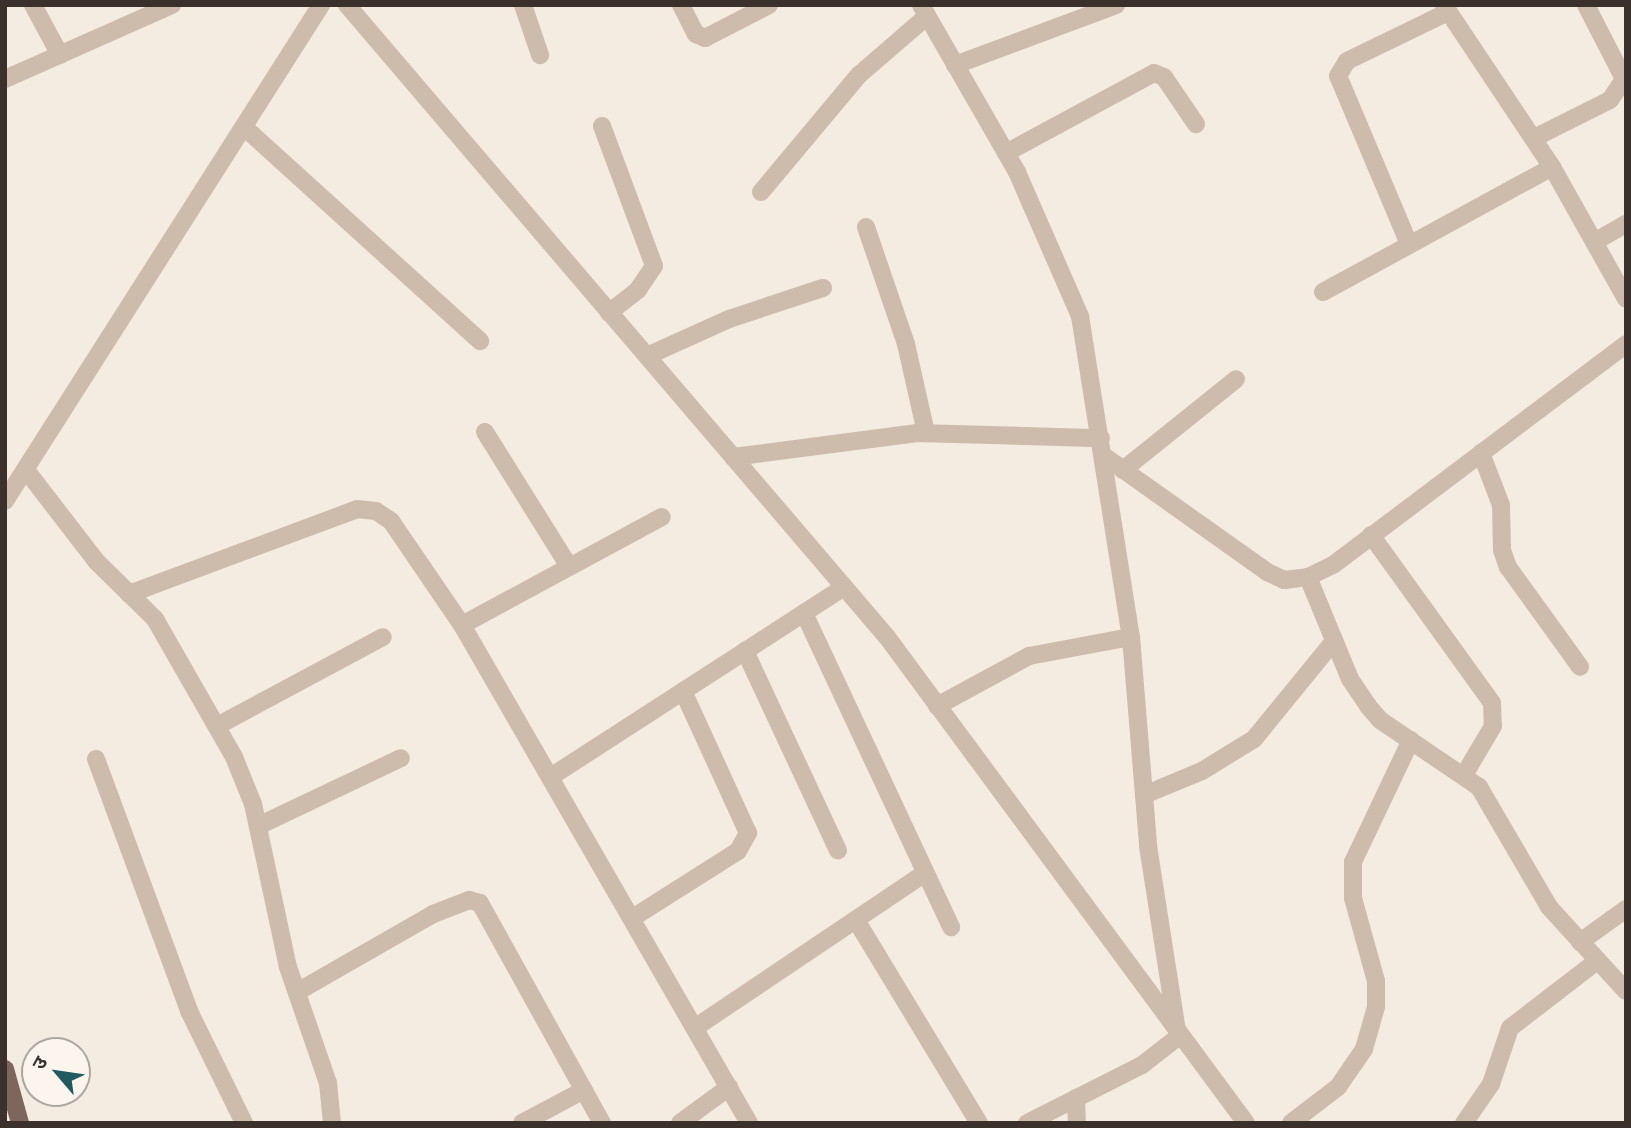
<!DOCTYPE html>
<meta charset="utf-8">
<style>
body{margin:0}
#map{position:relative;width:1631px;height:1128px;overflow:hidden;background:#f4ebe1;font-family:"PT Sans","Noto Sans Devanagari",sans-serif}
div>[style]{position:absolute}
.minor>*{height:18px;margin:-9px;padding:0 9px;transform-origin:9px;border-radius:9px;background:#cdbbac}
.tertiary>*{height:18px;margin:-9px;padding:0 9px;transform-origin:9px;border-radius:9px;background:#cdbbac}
.primary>*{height:18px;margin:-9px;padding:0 9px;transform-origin:9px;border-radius:9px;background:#7d675c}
span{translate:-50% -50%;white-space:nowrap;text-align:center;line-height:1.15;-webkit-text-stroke:7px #fbf5ee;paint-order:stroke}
.frame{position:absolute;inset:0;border:7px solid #3b302b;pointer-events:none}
.north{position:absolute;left:21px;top:1037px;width:70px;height:70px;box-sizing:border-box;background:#fbf5ee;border:2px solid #aea6a0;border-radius:50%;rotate:299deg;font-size:19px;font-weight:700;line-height:28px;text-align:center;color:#3b302b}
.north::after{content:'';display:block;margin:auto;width:24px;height:32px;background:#1f5a5e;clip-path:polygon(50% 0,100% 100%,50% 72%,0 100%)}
</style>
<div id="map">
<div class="minor">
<i style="left:33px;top:5px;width:57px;rotate:61.6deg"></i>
<i style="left:523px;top:5px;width:53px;rotate:71.2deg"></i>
<i style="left:681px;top:5px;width:33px;rotate:63deg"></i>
<i style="left:696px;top:34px;width:10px;rotate:24deg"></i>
<i style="left:705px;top:38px;width:72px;rotate:-27.3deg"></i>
<i style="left:921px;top:5px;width:193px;rotate:60.1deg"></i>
<i style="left:1017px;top:172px;width:157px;rotate:66.4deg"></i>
<i style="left:1080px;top:316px;width:325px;rotate:81deg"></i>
<i style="left:1131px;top:637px;width:210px;rotate:85.3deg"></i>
<i style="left:1148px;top:846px;width:193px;rotate:81.1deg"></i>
<i style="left:1178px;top:1037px;width:46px;rotate:142.1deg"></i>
<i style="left:1142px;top:1065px;width:129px;rotate:153.2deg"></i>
<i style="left:1444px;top:5px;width:195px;rotate:56.3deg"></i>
<i style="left:1552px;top:167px;width:151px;rotate:60.7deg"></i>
<i style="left:955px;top:65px;width:172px;rotate:-20.4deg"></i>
<i style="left:602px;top:126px;width:149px;rotate:69.6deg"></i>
<i style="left:654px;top:266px;width:29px;rotate:124deg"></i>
<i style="left:638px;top:290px;width:37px;rotate:142deg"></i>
<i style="left:244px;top:127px;width:319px;rotate:42.2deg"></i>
<i style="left:1534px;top:138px;width:85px;rotate:-26.6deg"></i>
<i style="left:1610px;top:100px;width:25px;rotate:-56deg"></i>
<i style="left:1624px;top:79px;width:83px;rotate:-117.2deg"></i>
<i style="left:1006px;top:153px;width:168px;rotate:-28.4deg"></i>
<i style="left:1154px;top:73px;width:11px;rotate:22deg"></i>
<i style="left:1164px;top:77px;width:57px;rotate:55.8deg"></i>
<i style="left:761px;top:192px;width:153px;rotate:-50.1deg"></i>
<i style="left:859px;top:75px;width:90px;rotate:-40.9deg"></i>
<i style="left:866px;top:227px;width:124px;rotate:71.1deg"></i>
<i style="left:906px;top:344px;width:91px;rotate:77.3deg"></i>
<i style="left:1596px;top:241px;width:34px;rotate:-30deg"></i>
<i style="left:1409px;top:244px;width:182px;rotate:-112.9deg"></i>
<i style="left:1338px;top:76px;width:17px;rotate:-59deg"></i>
<i style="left:1347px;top:61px;width:112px;rotate:-25.9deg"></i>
<i style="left:1323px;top:292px;width:261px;rotate:-28.6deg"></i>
<i style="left:647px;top:356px;width:90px;rotate:-24.3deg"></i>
<i style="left:729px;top:319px;width:99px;rotate:-18.3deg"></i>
<i style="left:485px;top:432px;width:157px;rotate:58deg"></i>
<i style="left:1481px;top:453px;width:56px;rotate:69deg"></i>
<i style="left:1501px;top:505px;width:45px;rotate:88.7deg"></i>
<i style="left:1502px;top:550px;width:18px;rotate:71deg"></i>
<i style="left:1508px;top:567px;width:123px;rotate:54.2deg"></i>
<i style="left:1104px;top:456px;width:200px;rotate:35.4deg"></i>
<i style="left:1267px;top:572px;width:19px;rotate:25deg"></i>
<i style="left:1284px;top:580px;width:24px;rotate:-7deg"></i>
<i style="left:1308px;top:577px;width:28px;rotate:-26deg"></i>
<i style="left:1333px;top:565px;width:367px;rotate:-37deg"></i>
<i style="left:733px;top:457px;width:186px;rotate:-7.4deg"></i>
<i style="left:917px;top:433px;width:184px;rotate:1.6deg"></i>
<i style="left:26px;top:470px;width:115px;rotate:52.4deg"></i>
<i style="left:96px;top:561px;width:83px;rotate:44.5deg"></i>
<i style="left:155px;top:619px;width:159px;rotate:60.2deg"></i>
<i style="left:234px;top:757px;width:51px;rotate:68deg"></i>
<i style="left:253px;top:804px;width:167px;rotate:77.9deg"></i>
<i style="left:288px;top:967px;width:123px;rotate:71deg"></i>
<i style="left:328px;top:1083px;width:40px;rotate:84.3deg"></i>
<i style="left:1123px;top:470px;width:145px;rotate:-38.8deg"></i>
<i style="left:5px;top:501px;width:588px;rotate:-57.5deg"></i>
<i style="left:1371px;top:535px;width:207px;rotate:54.2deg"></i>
<i style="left:1492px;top:703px;width:23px;rotate:88deg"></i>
<i style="left:1493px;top:726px;width:57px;rotate:120.6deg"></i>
<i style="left:1308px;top:577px;width:110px;rotate:67.6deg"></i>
<i style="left:1350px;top:679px;width:32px;rotate:56deg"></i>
<i style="left:1368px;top:706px;width:18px;rotate:49deg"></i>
<i style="left:1380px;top:720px;width:120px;rotate:34.1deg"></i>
<i style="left:1479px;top:787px;width:139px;rotate:59.7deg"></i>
<i style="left:1549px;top:907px;width:114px;rotate:47.5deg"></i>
<i style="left:129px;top:594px;width:243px;rotate:-20.4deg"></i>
<i style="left:357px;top:509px;width:19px;rotate:6deg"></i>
<i style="left:376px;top:511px;width:18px;rotate:34deg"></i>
<i style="left:391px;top:521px;width:126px;rotate:55.7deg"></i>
<i style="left:462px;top:625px;width:575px;rotate:60.04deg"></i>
<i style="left:804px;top:613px;width:347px;rotate:64.9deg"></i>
<i style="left:462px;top:625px;width:227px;rotate:-28.4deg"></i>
<i style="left:745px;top:651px;width:220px;rotate:65deg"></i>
<i style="left:937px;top:706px;width:105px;rotate:-28.5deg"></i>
<i style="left:1029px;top:656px;width:104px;rotate:-10.6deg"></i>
<i style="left:217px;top:726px;width:188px;rotate:-28.2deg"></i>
<i style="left:96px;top:759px;width:269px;rotate:69.7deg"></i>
<i style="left:189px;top:1011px;width:125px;rotate:63.8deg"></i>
<i style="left:552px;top:776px;width:348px;rotate:-32.9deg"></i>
<i style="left:1144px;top:795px;width:63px;rotate:-22.5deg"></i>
<i style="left:1202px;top:771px;width:61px;rotate:-31.6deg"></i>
<i style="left:1254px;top:739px;width:127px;rotate:-50.8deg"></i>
<i style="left:258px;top:826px;width:158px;rotate:-25.4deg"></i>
<i style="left:634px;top:917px;width:123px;rotate:-32.4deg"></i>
<i style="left:738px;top:851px;width:21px;rotate:-61deg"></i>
<i style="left:748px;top:833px;width:156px;rotate:-114.6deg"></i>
<i style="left:856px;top:920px;width:237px;rotate:58.8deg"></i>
<i style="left:1580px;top:942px;width:57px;rotate:-35.7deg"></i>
<i style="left:297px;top:992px;width:157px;rotate:-29.8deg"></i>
<i style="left:433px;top:914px;width:39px;rotate:-21deg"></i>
<i style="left:469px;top:900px;width:11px;rotate:15deg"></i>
<i style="left:480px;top:903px;width:252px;rotate:61deg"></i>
<i style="left:696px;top:1027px;width:276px;rotate:-33.9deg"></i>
<i style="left:1076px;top:1098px;width:25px;rotate:88deg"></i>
<i style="left:522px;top:1123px;width:70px;rotate:-28deg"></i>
<i style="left:680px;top:1123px;width:61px;rotate:-36.3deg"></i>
<i style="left:1291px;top:1123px;width:59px;rotate:-37.5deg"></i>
<i style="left:1338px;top:1087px;width:46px;rotate:-55.6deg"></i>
<i style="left:1364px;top:1049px;width:44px;rotate:-74.1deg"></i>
<i style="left:1376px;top:1007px;width:26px;rotate:-90deg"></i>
<i style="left:1376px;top:981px;width:86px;rotate:-105.5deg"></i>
<i style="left:1353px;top:898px;width:36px;rotate:-90deg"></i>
<i style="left:1353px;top:862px;width:135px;rotate:-64.6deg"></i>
<i style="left:1464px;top:1123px;width:47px;rotate:-55.3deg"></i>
<i style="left:1491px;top:1084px;width:59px;rotate:-71.3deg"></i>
<i style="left:1510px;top:1028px;width:110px;rotate:-37.6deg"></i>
</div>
<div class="tertiary">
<i style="left:347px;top:5px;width:831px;rotate:49.49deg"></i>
<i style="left:887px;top:637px;width:604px;rotate:53.55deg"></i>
<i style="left:5px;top:79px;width:183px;rotate:-23.9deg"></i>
</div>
<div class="primary">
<i style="left:5px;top:1069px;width:56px;rotate:74.5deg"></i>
</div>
<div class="frame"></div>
<div class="north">उ</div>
</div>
